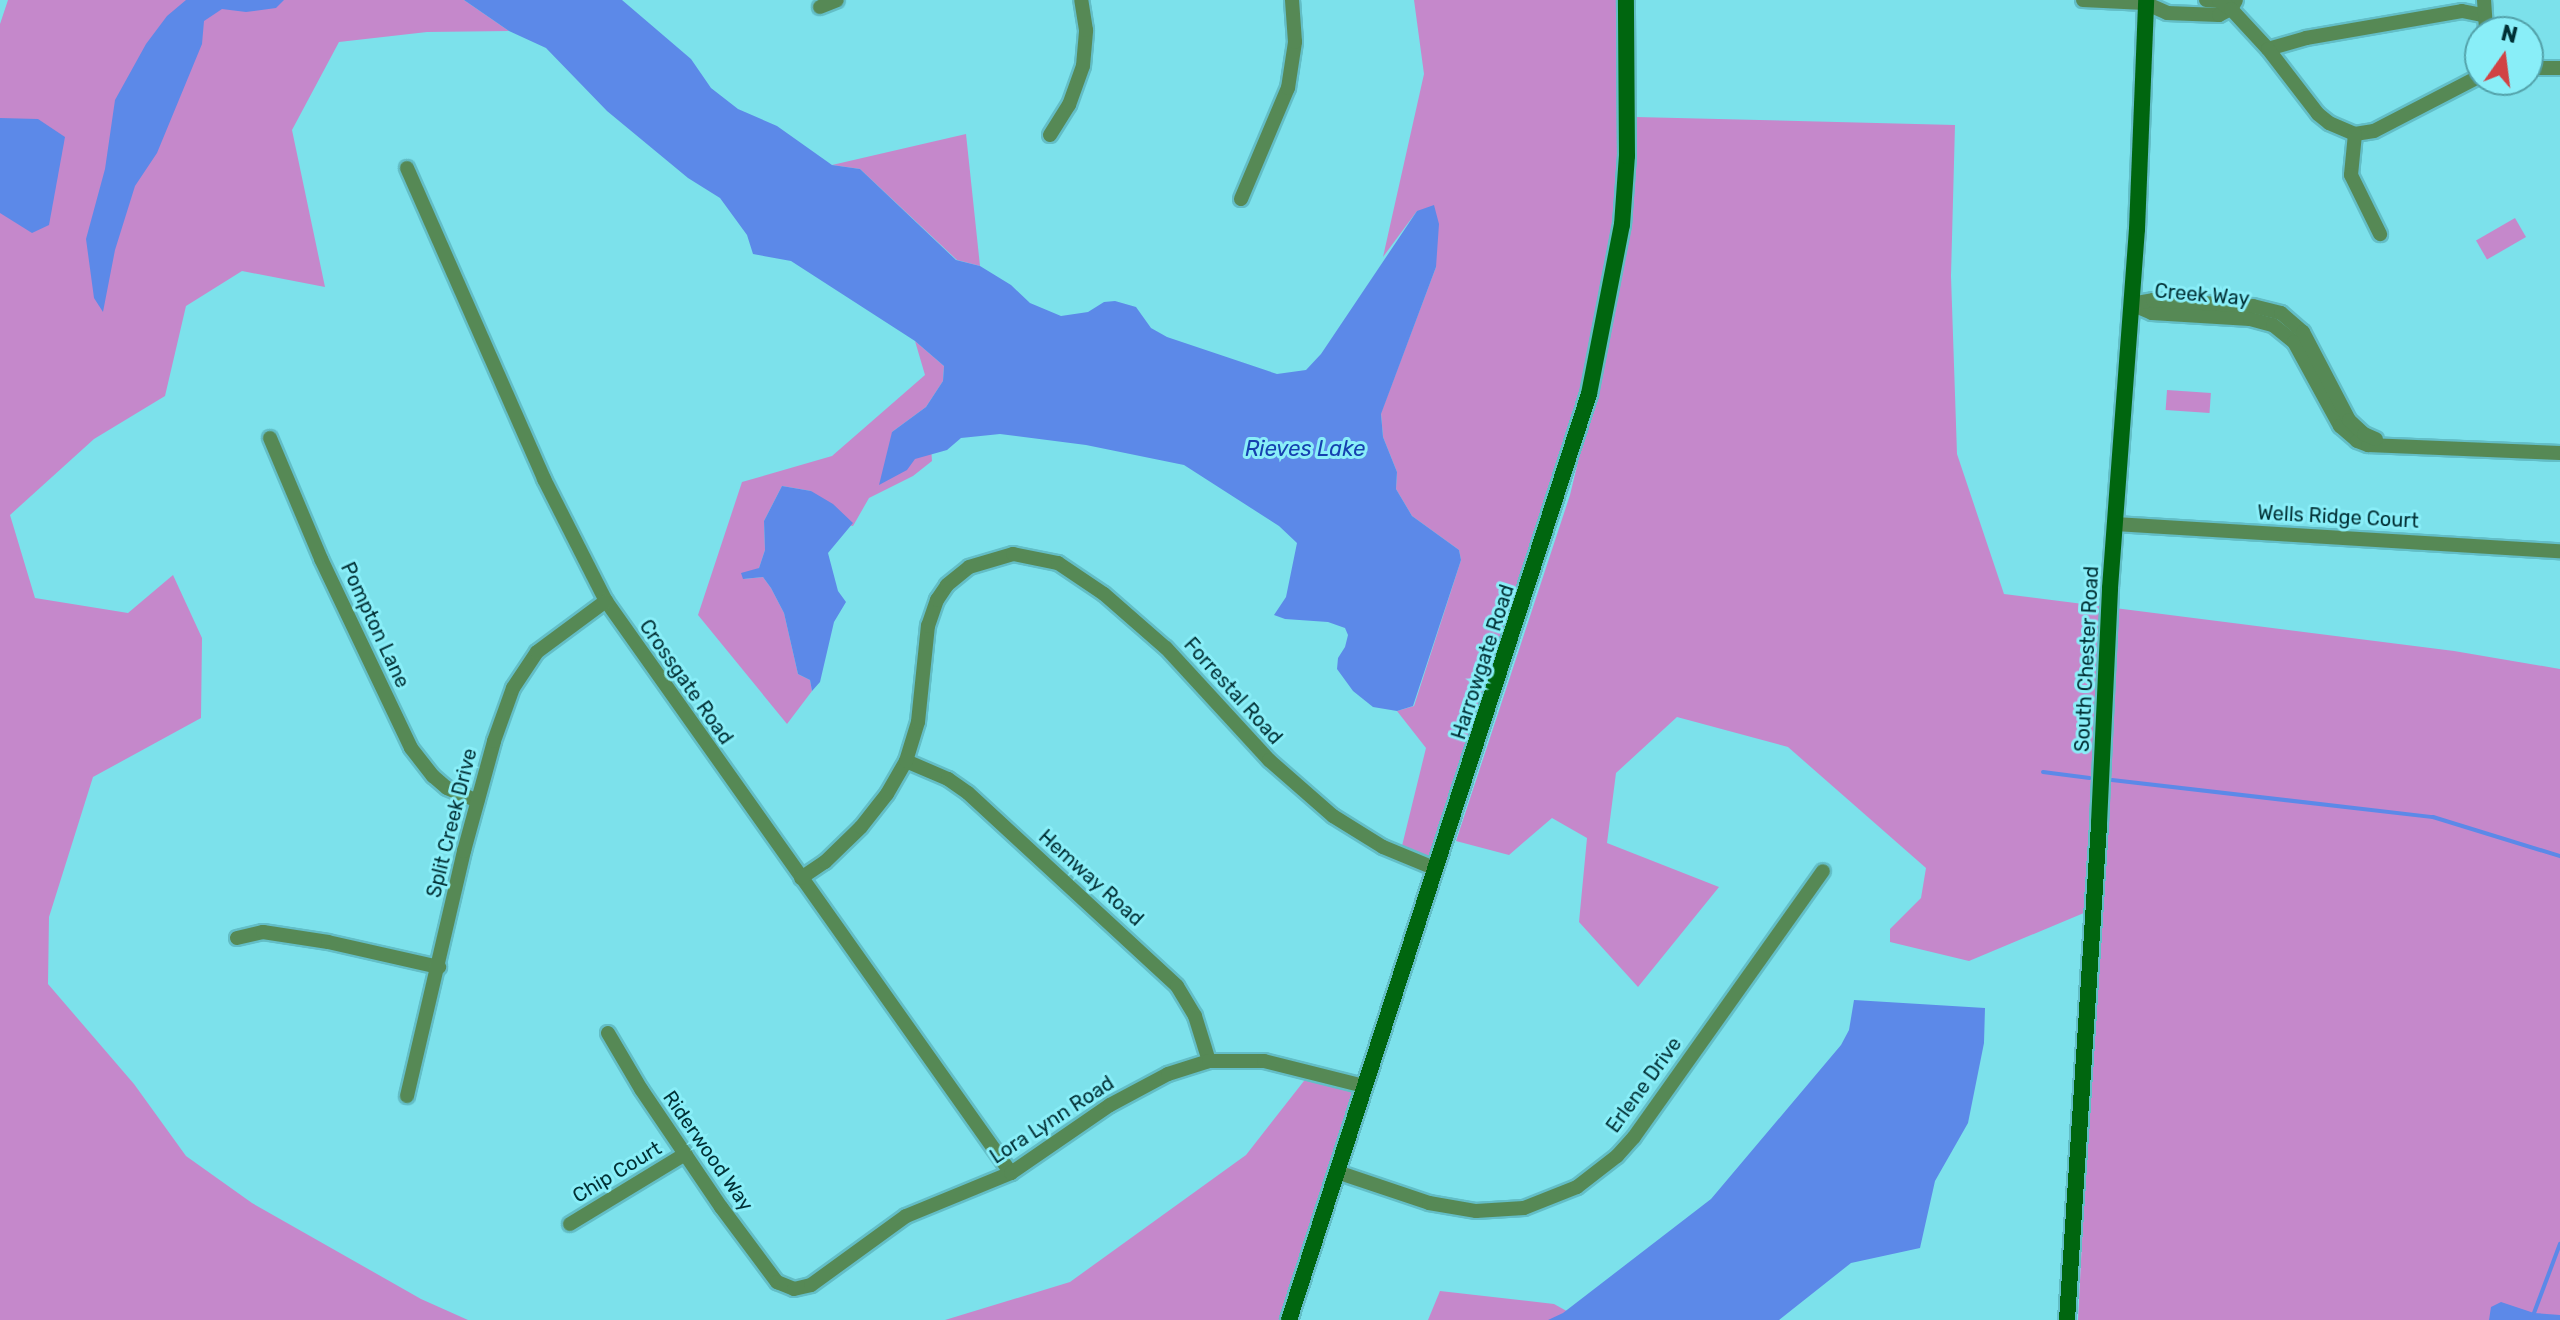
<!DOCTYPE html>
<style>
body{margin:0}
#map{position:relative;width:2560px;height:1320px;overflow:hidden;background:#7ce1eb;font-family:Rubik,sans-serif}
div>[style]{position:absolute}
.green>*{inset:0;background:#c588cb;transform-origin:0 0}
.water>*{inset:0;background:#5c89e8}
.stream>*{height:4px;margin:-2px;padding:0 2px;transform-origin:2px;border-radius:2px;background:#5c89e8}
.roads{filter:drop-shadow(2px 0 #63bec7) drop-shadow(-2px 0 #63bec7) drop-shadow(0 2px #63bec7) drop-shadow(0 -2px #63bec7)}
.street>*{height:14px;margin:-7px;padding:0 7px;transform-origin:7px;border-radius:7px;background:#568955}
.secondary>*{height:16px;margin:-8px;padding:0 8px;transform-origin:8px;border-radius:8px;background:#00660f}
span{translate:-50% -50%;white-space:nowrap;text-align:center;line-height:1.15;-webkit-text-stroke:6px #89eef8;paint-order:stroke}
.street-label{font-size:20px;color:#013035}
.water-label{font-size:22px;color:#1540af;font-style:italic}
.north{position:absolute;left:2464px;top:16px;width:80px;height:80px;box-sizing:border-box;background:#89eef8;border:2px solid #53a2aa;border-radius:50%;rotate:14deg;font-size:22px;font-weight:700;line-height:32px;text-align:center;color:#013035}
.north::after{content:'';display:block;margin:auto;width:28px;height:36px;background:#d14244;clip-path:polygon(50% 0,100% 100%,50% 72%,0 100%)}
</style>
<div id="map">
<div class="green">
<i style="clip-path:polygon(8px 0,464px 0,509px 31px,427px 32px,339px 42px,292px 130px,325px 287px,242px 271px,186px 306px,165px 396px,94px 439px,10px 515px,35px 598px,128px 613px,173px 575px,202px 638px,201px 718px,93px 777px,49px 917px,48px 984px,134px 1084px,186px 1156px,252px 1203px,421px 1299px,468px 1320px,0 1320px,0 24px)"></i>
<i style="clip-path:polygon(1414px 0,1625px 0,1628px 94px,1608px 310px,1436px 869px,1400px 854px,1426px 748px,1397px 711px,1414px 706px,1461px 560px,1459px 550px,1412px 516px,1396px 489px,1397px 472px,1383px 437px,1381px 413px,1436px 267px,1417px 211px,1383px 257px,1424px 74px)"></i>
<i style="clip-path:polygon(1636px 117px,1955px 125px,1951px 276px,1957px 454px,2004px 594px,2454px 651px,2560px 669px,2560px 1320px,2078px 1320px,2105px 790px,2091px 910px,1969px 961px,1890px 942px,1890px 929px,1921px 898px,1926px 868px,1788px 747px,1677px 717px,1616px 773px,1607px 843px,1719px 887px,1638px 987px,1579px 922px,1587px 838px,1552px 818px,1509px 855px,1456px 841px,1570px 495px,1621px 282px,1635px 167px)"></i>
<i style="clip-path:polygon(966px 134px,980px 266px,957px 260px,860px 169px,832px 165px)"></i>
<i style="left:2515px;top:218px;width:22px;height:45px;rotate:60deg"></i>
<i style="clip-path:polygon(915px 341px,944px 366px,943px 381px,926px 407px,892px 432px,931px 447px,932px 461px,913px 476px,869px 498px,853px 526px,840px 524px,811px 491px,782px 486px,764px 521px,765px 550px,759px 568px,744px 579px,763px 577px,771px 588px,784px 613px,798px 674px,810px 680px,812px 691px,787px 724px,698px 615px,742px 482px,832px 456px,925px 375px)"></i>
<i style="left:2167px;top:390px;width:44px;height:20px;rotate:4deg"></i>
<i style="clip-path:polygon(1311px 1072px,1364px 1086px,1289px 1320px,945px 1320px,1070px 1282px,1246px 1155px)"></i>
<i style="clip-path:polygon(1440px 1291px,1554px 1304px,1583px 1320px,1428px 1320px)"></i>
</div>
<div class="water">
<i style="clip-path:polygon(186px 0,284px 0,276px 8px,246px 12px,222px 9px,204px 21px,202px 44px,157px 153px,135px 186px,115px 250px,103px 312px,94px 298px,86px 239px,105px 169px,115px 100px,146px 44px,167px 16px)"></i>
<i style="clip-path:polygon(464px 0,622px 0,691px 59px,711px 88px,738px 109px,777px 126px,832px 165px,860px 169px,956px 260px,980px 266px,1011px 285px,1030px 303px,1061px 316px,1088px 312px,1104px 302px,1115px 301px,1136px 307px,1151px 328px,1167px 337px,1277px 374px,1306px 370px,1321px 354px,1417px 211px,1434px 205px,1439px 224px,1436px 267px,1381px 414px,1383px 437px,1397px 472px,1396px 489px,1412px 516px,1459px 550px,1461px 560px,1413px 706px,1397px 711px,1373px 707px,1353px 691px,1337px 669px,1338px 658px,1345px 647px,1348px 635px,1345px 628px,1328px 622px,1285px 619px,1274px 615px,1286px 597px,1297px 543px,1279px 526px,1184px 465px,1086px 445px,1000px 434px,961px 438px,947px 450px,915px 459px,907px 470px,879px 485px,892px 432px,926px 407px,943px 381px,944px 366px,915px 341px,791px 261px,753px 254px,747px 235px,720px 198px,688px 178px,607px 111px,546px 48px,509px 31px)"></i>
<i style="clip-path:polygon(0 118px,38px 119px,65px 137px,49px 225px,32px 233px,0 213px)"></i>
<i style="clip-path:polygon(782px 486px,811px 491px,833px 504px,853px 523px,828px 553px,838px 591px,846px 602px,834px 622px,820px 682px,812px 691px,810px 680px,798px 674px,784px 613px,771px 588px,763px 577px,743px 579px,741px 573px,759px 568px,765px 550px,764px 521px)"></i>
<i style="clip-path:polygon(1854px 1000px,1985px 1008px,1984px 1043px,1968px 1123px,1935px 1181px,1920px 1248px,1851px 1263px,1779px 1320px,1548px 1320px,1563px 1313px,1711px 1199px,1841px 1045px,1849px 1030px)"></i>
<i style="clip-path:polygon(2501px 1302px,2534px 1313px,2560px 1315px,2560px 1320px,2489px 1320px,2491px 1307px)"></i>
</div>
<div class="stream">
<i style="left:2043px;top:772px;width:47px;rotate:7.3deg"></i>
<i style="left:2112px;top:780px;width:323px;rotate:6.6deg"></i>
<i style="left:2433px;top:817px;width:133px;rotate:17.1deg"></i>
<i style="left:2534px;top:1313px;width:74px;rotate:-69.4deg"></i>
</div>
<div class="roads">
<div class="street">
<i style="left:2083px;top:0;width:62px;rotate:2.8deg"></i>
<i style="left:2145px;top:3px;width:24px;rotate:24deg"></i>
<i style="left:2167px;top:13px;width:52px;rotate:2.2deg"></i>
<i style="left:2219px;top:15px;width:13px;rotate:-27deg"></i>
<i style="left:2231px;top:9px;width:10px;rotate:-61deg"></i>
<i style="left:2206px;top:0;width:13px;rotate:4deg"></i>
<i style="left:2219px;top:1px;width:14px;rotate:34deg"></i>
<i style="left:2231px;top:9px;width:54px;rotate:47.2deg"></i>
<i style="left:2268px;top:49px;width:40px;rotate:-16deg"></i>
<i style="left:2306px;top:38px;width:158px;rotate:-9.8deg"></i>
<i style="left:2462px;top:11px;width:20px;rotate:11deg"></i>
<i style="left:2484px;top:0;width:32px;rotate:86deg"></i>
<i style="left:820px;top:7px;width:18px;rotate:-22deg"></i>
<i style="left:2268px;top:49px;width:82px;rotate:52.4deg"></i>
<i style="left:2318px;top:114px;width:14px;rotate:39deg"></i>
<i style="left:2329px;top:123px;width:28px;rotate:23deg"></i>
<i style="left:2355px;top:134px;width:19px;rotate:-9deg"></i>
<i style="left:2374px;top:131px;width:119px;rotate:-27.4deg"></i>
<i style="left:2528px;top:68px;width:32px"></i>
<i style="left:2355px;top:134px;width:41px;rotate:95.6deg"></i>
<i style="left:2351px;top:175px;width:66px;rotate:63.8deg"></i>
<i style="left:1050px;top:135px;width:36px;rotate:-58deg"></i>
<i style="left:1069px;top:105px;width:41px;rotate:-70.3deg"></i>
<i style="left:1083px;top:66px;width:36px;rotate:-85deg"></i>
<i style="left:1086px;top:30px;width:30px;rotate:-99deg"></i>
<i style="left:407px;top:168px;width:340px;rotate:66.2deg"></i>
<i style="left:544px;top:479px;width:137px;rotate:63.1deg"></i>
<i style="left:606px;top:601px;width:701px;rotate:54.7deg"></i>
<i style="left:1241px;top:199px;width:121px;rotate:-67.1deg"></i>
<i style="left:1288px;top:88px;width:47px;rotate:-81.3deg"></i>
<i style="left:1295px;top:42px;width:42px;rotate:-94.1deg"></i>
<i style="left:2131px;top:304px;width:23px;rotate:23deg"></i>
<i style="left:2152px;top:313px;width:98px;rotate:3.5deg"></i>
<i style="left:2250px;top:319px;width:24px;rotate:15deg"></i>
<i style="left:2273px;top:325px;width:27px;rotate:39deg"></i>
<i style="left:2294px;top:342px;width:96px;rotate:61.3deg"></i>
<i style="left:2340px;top:426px;width:23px;rotate:41deg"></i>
<i style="left:2357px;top:441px;width:12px;rotate:20deg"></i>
<i style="left:2368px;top:445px;width:192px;rotate:2.4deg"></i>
<i style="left:2131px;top:304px;width:22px;rotate:-10deg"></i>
<i style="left:2153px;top:300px;width:100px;rotate:3.4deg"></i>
<i style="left:2253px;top:306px;width:29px;rotate:14deg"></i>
<i style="left:2281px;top:313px;width:29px;rotate:41deg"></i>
<i style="left:2303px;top:332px;width:99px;rotate:62.4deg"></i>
<i style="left:2349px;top:420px;width:21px;rotate:43deg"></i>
<i style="left:2364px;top:434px;width:13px;rotate:23deg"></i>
<i style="left:270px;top:438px;width:131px;rotate:67.1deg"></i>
<i style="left:321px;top:559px;width:209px;rotate:64.5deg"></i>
<i style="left:411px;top:748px;width:36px;rotate:52deg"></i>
<i style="left:433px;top:776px;width:18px;rotate:41deg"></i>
<i style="left:447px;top:788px;width:33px;rotate:23deg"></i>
<i style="left:2114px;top:524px;width:447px;rotate:3.5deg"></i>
<i style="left:906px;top:761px;width:46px;rotate:23.2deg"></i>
<i style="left:948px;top:779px;width:24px;rotate:35deg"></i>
<i style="left:968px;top:793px;width:284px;rotate:42.7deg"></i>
<i style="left:1177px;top:986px;width:35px;rotate:59deg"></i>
<i style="left:1195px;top:1016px;width:47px;rotate:72.7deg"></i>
<i style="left:801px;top:878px;width:29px;rotate:-34deg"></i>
<i style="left:825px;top:862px;width:50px;rotate:-44.2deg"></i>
<i style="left:861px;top:827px;width:42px;rotate:-51.8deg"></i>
<i style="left:887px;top:794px;width:38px;rotate:-60deg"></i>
<i style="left:906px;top:761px;width:41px;rotate:-72.9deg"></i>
<i style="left:918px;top:722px;width:97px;rotate:-84.1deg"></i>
<i style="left:928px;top:626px;width:28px;rotate:-71deg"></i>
<i style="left:937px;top:600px;width:18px;rotate:-56deg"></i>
<i style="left:947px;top:585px;width:28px;rotate:-39deg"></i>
<i style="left:969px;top:567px;width:46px;rotate:-16.5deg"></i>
<i style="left:1013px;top:554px;width:46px;rotate:11.3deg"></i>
<i style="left:1058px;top:563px;width:55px;rotate:34deg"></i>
<i style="left:1104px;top:594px;width:82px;rotate:41.1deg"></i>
<i style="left:1166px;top:648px;width:152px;rotate:47.4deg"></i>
<i style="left:1269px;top:760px;width:85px;rotate:41.2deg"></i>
<i style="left:1333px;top:816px;width:59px;rotate:31.8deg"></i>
<i style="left:1383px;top:847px;width:57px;rotate:22.5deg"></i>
<i style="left:237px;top:938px;width:27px;rotate:-13deg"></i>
<i style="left:263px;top:932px;width:66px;rotate:8.7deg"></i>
<i style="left:328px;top:942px;width:114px;rotate:12.7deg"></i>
<i style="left:608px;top:1033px;width:65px;rotate:59.5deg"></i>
<i style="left:641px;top:1089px;width:143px;rotate:55.9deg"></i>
<i style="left:721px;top:1207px;width:94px;rotate:53.3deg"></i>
<i style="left:777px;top:1282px;width:18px;rotate:22deg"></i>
<i style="left:794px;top:1289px;width:17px;rotate:-13deg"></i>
<i style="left:811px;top:1285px;width:117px;rotate:-36deg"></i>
<i style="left:906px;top:1216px;width:113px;rotate:-22.3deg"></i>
<i style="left:1011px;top:1173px;width:120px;rotate:-34.5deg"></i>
<i style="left:1110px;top:1105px;width:66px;rotate:-28.1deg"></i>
<i style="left:1168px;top:1074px;width:43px;rotate:-17.6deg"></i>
<i style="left:1209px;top:1061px;width:55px"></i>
<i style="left:1264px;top:1061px;width:103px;rotate:14deg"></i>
<i style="left:407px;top:1096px;width:252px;rotate:-76.9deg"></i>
<i style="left:464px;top:851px;width:114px;rotate:-74.7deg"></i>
<i style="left:494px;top:741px;width:56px;rotate:-70.3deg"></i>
<i style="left:513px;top:688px;width:43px;rotate:-56.3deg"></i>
<i style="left:537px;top:652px;width:86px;rotate:-36.5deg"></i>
<i style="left:1337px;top:1172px;width:97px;rotate:18.6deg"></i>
<i style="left:1429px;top:1203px;width:48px;rotate:9.7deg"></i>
<i style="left:1476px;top:1211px;width:48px;rotate:-3.6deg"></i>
<i style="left:1524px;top:1208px;width:57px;rotate:-21.6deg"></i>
<i style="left:1577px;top:1187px;width:51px;rotate:-37.8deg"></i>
<i style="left:1617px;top:1156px;width:25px;rotate:-48deg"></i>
<i style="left:1634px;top:1137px;width:326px;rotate:-54.6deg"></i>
<i style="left:570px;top:1224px;width:135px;rotate:-31.3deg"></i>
</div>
<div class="secondary">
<i style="left:1289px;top:1320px;width:973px;rotate:-72.05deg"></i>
<i style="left:1589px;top:394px;width:172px;rotate:-79deg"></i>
<i style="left:1622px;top:225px;width:69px;rotate:-85.9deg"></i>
<i style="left:1627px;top:156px;width:156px;rotate:-90.4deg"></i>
<i style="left:2067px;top:1320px;width:498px;rotate:-86.3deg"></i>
<i style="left:2099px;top:823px;width:235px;rotate:-87.3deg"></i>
<i style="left:2110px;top:588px;width:360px;rotate:-85.7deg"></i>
<i style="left:2137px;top:229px;width:229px;rotate:-87.7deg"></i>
</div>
</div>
<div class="street-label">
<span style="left:2202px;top:295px;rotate:5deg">Creek Way</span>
<span style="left:2338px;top:517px;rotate:3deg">Wells Ridge Court</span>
<span style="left:375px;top:625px;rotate:65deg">Pompton Lane</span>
<span style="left:2087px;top:659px;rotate:-87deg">South Chester Road</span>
<span style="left:1483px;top:662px;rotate:-72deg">Harrowgate Road</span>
<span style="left:686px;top:682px;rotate:55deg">Crossgate Road</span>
<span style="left:1233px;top:691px;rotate:48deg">Forrestal Road</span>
<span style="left:452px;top:823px;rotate:-76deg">Split Creek Drive</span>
<span style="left:1091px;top:878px;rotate:42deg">Hemway Road</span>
<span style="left:1644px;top:1085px;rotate:-54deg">Erlene Drive</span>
<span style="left:1052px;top:1120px;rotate:-33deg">Lora Lynn Road</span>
<span style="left:708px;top:1151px;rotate:55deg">Riderwood Way</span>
<span style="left:617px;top:1172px;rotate:-31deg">Chip Court</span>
</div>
<div class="water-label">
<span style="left:1305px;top:449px">Rieves Lake</span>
</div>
<div class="north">N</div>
</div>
